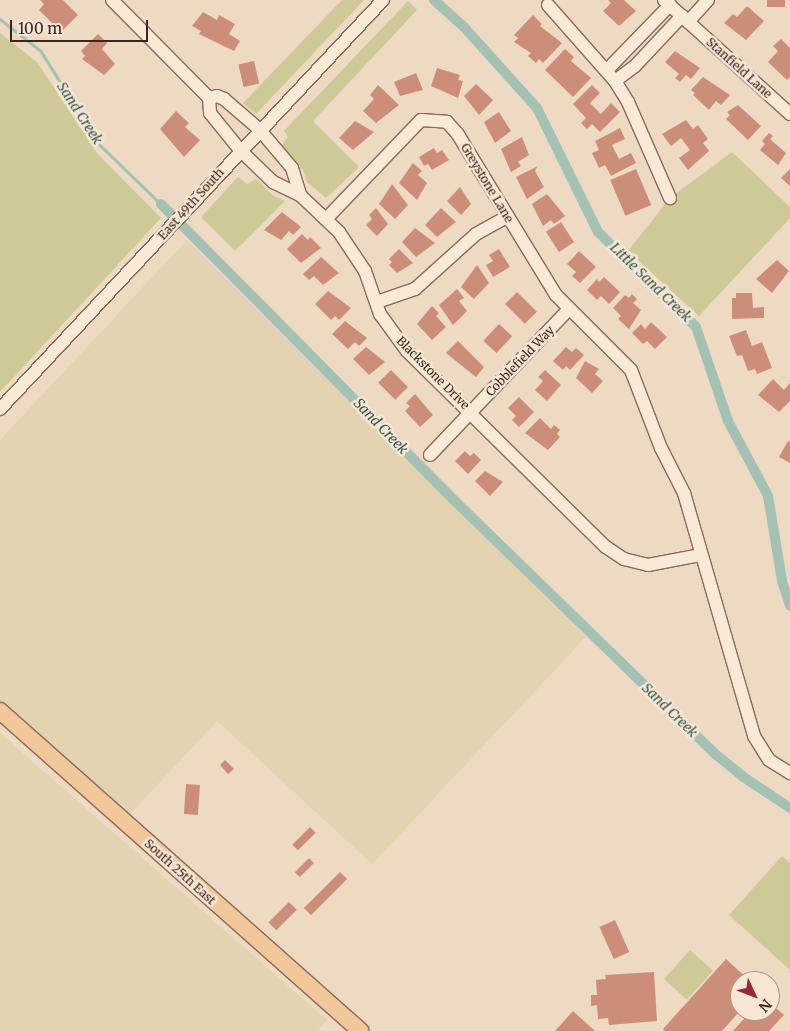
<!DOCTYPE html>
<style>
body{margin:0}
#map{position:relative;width:790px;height:1031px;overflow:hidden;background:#eedac3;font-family:Merriweather,serif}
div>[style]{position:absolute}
.farmland>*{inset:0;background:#e4d3b1}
.green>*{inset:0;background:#cdca97;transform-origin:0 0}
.stream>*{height:2.5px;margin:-1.25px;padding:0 1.25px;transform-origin:1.25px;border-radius:1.25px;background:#a5c1b4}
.canal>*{height:10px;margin:-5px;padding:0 5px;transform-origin:5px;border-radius:5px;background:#a5c1b4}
.building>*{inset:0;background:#cd8e79;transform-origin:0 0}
.roads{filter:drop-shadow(1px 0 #896b5a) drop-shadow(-1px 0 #896b5a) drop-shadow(0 1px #896b5a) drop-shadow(0 -1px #896b5a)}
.minor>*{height:12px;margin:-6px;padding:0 6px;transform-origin:6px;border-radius:6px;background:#f9e9d7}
.major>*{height:16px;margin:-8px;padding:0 8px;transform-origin:8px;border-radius:8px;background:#f2c89b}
span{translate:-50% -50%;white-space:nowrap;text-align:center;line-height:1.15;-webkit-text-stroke:5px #f6e6d3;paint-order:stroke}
.street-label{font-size:12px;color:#39261e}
.water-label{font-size:14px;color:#2d584f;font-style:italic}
.north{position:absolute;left:730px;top:971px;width:50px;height:50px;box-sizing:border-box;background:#f6e6d3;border:1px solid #aa998b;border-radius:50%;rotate:133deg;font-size:14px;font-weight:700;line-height:20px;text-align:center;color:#39261e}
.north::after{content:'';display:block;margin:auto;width:18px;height:22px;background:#98293d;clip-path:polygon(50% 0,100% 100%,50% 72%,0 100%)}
.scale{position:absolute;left:10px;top:20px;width:138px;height:22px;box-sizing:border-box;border:2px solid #39261e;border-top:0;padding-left:6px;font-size:15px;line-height:18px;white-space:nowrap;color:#39261e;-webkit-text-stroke:4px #f6e6d3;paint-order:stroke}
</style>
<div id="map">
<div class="farmland">
<i style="clip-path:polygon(187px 240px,586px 637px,372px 864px,217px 721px,123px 822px,0 711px,0 440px)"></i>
<i style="clip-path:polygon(0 733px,327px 1020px,317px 1031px,0 1031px)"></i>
</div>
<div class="green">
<i style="clip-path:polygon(342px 0,364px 0,256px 114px,243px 103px)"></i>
<i style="clip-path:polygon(408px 1px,417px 10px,313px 121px,359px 167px,326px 198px,307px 182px,303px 170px,280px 148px,288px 137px,284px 131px)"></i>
<i style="clip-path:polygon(0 33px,37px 62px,97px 153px,161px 218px,0 392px)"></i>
<i style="clip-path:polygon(732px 152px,790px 207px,790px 218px,699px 316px,628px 251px,670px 198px)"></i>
<i style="clip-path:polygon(238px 177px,247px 184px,256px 179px,274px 196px,285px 201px,235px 251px,201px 217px)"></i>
<i style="clip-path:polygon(782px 856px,790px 863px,790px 970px,729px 915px)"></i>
<i style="left:690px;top:950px;width:31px;height:39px;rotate:42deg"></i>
</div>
<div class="stream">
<i style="left:0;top:19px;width:52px;rotate:38deg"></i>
<i style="left:41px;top:51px;width:110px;rotate:58.1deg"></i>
<i style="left:99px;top:144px;width:86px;rotate:44.1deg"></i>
</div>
<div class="canal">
<i style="left:434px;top:0;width:40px;rotate:42deg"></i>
<i style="left:464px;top:27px;width:109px;rotate:48deg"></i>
<i style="left:537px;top:108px;width:138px;rotate:63.8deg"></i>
<i style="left:598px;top:232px;width:136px;rotate:44.1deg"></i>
<i style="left:696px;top:327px;width:99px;rotate:71.2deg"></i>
<i style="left:728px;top:421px;width:85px;rotate:61.9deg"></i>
<i style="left:768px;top:496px;width:86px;rotate:80.6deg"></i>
<i style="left:782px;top:581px;width:26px;rotate:72deg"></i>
<i style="left:161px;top:204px;width:418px;rotate:45.3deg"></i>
<i style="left:455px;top:501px;width:361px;rotate:44.2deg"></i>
<i style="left:714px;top:753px;width:36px;rotate:39deg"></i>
<i style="left:742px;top:776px;width:58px;rotate:33.7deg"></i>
</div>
<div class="building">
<i style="clip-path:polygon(40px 0,63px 0,78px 15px,61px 32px,39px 10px,44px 4px)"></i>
<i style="clip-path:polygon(608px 0,624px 0,636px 11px,619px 26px,603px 11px,611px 3px)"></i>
<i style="left:767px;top:0;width:18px;height:7px"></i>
<i style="clip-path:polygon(747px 6px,764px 21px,746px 40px,724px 23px,733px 14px,737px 17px)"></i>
<i style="clip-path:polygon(203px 12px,217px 20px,219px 15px,235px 24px,229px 34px,240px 41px,234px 51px,199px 34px,201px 31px,192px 26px)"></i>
<i style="clip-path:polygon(533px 15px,542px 24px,540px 26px,562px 43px,543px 63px,539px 59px,536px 63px,528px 56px,531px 53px,514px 42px,518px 38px,514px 35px)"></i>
<i style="clip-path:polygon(98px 34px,107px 43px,102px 49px,115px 64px,104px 75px,82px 59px,85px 56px,81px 51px)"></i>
<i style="clip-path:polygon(781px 39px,790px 48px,790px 77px,787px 80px,768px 62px,778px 51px,773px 46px)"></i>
<i style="clip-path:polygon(565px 49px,574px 57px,571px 61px,591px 78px,573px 97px,545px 70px)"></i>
<i style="clip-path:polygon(675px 51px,700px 68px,691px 79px,686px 75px,680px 82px,675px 78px,679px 74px,665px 62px)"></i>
<i style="left:254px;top:61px;width:23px;height:16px;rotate:77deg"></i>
<i style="clip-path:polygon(437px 68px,460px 75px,458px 80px,463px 81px,458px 98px,431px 86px)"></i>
<i style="clip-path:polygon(416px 73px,423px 90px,400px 96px,394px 82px)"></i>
<i style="clip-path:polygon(703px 77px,730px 95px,721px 105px,716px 101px,709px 110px,693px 95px,695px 93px,691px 90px)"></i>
<i style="clip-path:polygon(476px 84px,493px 100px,479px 115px,464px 96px)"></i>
<i style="clip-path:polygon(378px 85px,399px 105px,376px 123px,363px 111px,374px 99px,370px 95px)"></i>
<i style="clip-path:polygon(592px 85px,600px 93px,590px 103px,601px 114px,611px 103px,620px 112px,600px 132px,592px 124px,587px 129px,581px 123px,586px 118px,573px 104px)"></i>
<i style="clip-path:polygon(738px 105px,761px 126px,748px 140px,726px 119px,730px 115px,727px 112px)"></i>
<i style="clip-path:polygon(176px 111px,189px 123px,185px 127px,200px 140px,184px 157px,160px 129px)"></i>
<i style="clip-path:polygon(499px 112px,511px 131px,495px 143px,484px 122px)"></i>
<i style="clip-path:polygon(686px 120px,693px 129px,698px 125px,708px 139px,703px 143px,709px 151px,688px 170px,679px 158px,690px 150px,681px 138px,671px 146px,662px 134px)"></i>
<i style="clip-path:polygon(355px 121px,374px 132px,353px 150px,339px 138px)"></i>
<i style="clip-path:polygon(620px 128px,625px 139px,612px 145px,619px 159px,631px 153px,636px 163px,611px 176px,605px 165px,599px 168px,592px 153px,599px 150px,595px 141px)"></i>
<i style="clip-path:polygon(769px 133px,773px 136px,770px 139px,786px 153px,778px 165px,760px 150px,765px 144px,762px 141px)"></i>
<i style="clip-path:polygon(522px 137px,529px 155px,518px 162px,521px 166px,511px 172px,501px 149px)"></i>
<i style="clip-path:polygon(434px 148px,437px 153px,442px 150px,449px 160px,432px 170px,428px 164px,424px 166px,419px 157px)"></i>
<i style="clip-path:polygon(413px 163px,422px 171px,418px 175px,427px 183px,417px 200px,399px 183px)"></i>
<i style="clip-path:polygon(538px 166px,535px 171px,544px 187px,527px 199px,516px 177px)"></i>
<i style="left:636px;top:169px;width:39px;height:28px;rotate:67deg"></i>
<i style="clip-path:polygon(790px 169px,790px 186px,781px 178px)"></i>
<i style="clip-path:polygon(392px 184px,408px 205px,395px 219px,379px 204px)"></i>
<i style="clip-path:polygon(460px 187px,471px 204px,461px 215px,447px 201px)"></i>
<i style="clip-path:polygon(547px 194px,565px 216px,554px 224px,551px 220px,543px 226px,532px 204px)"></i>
<i style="clip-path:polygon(376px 208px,388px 224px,377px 236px,366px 225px,372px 219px,369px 215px)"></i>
<i style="clip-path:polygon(441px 208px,456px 222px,437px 237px,425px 225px)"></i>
<i style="clip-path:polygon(282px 212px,301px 227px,293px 235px,289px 231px,281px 240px,264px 230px)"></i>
<i style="left:561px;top:222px;width:24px;height:18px;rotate:57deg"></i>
<i style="clip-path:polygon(415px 228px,435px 243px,416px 257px,402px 242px)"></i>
<i style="clip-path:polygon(302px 234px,308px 240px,310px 237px,321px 248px,301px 263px,287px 249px)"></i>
<i style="clip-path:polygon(399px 249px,413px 263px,397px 273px,389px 265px,392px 262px,389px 259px)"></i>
<i style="clip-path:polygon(499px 249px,510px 267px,493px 277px,486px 265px,493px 261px,489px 255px)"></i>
<i style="clip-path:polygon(579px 251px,596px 267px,580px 283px,572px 276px,576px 272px,567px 264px)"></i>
<i style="clip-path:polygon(321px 257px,339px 273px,323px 285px,314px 276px,309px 280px,303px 274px)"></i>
<i style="clip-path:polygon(777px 260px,789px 271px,772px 293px,756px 279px)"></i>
<i style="clip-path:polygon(477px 265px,489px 283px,474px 299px,461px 287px)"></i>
<i style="clip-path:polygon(604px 277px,620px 292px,609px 304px,601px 296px,597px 300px,587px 290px,597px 279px,599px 282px)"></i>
<i style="clip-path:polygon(457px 289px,464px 298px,459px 301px,467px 311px,453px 325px,439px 305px)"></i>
<i style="clip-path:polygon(328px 291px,351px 308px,339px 320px,335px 316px,331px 320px,315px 304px)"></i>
<i style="left:517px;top:292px;width:28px;height:17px;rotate:45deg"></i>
<i style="clip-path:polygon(736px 293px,752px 293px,753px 308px,764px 307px,764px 318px,732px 319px,732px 298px,736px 298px)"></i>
<i style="clip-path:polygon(632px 294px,637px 299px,633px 303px,641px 310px,629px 329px,618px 319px,621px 316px,613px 308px,625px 295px,629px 298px)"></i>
<i style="clip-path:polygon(432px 306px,439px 313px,436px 316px,446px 327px,432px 340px,417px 324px)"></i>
<i style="clip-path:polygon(345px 321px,367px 338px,359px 346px,355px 342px,348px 349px,332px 334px)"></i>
<i style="clip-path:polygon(651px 322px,667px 337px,655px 349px,647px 341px,643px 344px,632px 333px,641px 324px,645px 329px)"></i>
<i style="left:499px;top:324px;width:18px;height:23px;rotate:43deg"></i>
<i style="clip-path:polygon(746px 330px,752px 346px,762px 342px,772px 368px,757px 374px,755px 369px,748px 371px,742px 355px,737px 356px,729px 336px)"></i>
<i style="clip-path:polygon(458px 341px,484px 367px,476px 377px,446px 353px)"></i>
<i style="clip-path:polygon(366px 347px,385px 362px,369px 375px,353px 359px)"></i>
<i style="clip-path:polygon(566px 347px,572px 352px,576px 348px,584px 355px,570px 370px,566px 366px,563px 370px,553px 361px)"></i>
<i style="clip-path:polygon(585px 361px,599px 369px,595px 374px,603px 381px,592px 393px,576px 378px)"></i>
<i style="left:391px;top:370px;width:24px;height:18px;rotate:45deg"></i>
<i style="clip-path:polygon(545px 370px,561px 385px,547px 401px,535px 390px,543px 381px,538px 377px)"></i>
<i style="clip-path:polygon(773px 379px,784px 390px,790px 383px,790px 401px,779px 412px,758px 395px)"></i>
<i style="clip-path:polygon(415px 394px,433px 415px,420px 427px,405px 411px,410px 406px,406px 403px)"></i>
<i style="clip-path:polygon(519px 397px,534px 412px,519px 427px,512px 420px,516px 416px,508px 408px)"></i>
<i style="clip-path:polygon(540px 418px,551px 429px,554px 425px,560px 430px,557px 434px,560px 437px,548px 450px,525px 433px)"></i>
<i style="clip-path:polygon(788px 441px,790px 442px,790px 463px,779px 457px)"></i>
<i style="clip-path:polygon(465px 451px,470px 456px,474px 453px,481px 460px,468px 474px,455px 461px)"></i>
<i style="clip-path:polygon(485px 471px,503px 482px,490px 496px,475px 481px)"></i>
<i style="clip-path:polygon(225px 760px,234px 769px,228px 774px,220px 765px)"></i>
<i style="left:186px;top:784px;width:14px;height:30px;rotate:4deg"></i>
<i style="left:310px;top:827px;width:8px;height:25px;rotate:45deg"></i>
<i style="left:309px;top:858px;width:7px;height:20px;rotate:45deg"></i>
<i style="left:340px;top:872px;width:10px;height:51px;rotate:45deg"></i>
<i style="left:289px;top:902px;width:11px;height:29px;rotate:45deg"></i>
<i style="left:615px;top:920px;width:35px;height:17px;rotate:66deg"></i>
<i style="clip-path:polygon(726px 959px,750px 981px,740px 981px,740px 1011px,722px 1031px,665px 1031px,663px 1029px)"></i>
<i style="clip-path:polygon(654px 972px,657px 1021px,609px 1025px,608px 1018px,598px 1019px,597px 1005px,591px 1006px,591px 995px,597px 995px,596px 980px,606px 979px,605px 975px)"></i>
<i style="clip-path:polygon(770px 1003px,784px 1015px,769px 1031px,733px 1031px,751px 1011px,770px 1011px)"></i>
<i style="clip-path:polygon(573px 1011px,595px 1031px,555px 1031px)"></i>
</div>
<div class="roads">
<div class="minor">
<i style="left:112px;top:0;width:138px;rotate:45.3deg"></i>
<i style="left:664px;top:0;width:170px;rotate:42.1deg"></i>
<i style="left:548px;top:5px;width:101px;rotate:48.6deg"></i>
<i style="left:615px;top:81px;width:25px;rotate:58deg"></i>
<i style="left:628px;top:102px;width:105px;rotate:66.4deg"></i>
<i style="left:688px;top:22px;width:30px;rotate:-48deg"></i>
<i style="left:607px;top:70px;width:91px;rotate:-45.9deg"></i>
<i style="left:615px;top:81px;width:25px;rotate:-37deg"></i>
<i style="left:635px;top:66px;width:69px;rotate:-46.8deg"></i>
<i style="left:209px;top:98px;width:15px;rotate:86deg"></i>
<i style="left:210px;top:113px;width:48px;rotate:51deg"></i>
<i style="left:240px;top:150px;width:46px;rotate:44.1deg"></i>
<i style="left:273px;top:182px;width:30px;rotate:26deg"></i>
<i style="left:300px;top:195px;width:54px;rotate:43.5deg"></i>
<i style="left:339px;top:232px;width:47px;rotate:56.3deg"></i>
<i style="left:365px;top:271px;width:46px;rotate:70.8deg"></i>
<i style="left:380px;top:314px;width:46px;rotate:53.9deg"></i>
<i style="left:407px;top:351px;width:279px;rotate:44.6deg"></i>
<i style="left:606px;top:547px;width:22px;rotate:34deg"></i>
<i style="left:624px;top:559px;width:25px;rotate:14deg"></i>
<i style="left:648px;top:565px;width:54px;rotate:-10.7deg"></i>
<i style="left:209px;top:98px;width:8px;rotate:-14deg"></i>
<i style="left:217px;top:96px;width:8px;rotate:23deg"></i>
<i style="left:224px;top:99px;width:46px;rotate:40.6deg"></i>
<i style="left:259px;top:129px;width:51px;rotate:49.8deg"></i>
<i style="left:292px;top:168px;width:28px;rotate:73deg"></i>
<i style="left:326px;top:219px;width:137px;rotate:-46.2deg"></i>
<i style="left:421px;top:120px;width:26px;rotate:4deg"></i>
<i style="left:447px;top:122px;width:15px;rotate:48deg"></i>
<i style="left:457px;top:133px;width:190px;rotate:58.6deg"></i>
<i style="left:556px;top:295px;width:106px;rotate:45deg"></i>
<i style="left:631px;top:370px;width:84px;rotate:69deg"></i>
<i style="left:661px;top:448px;width:51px;rotate:62.9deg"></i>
<i style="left:684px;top:493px;width:253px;rotate:73.9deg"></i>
<i style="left:754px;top:736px;width:28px;rotate:58deg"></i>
<i style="left:769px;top:760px;width:25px;rotate:32deg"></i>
<i style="left:377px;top:302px;width:40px;rotate:-18.9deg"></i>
<i style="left:415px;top:289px;width:82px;rotate:-42deg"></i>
<i style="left:476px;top:234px;width:35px;rotate:-29deg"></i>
<i style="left:0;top:409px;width:560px;rotate:-46.88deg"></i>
<i style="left:430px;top:455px;width:200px;rotate:-46.4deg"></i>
</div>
<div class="major">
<i style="left:0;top:711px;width:482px;rotate:41.6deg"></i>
</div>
</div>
<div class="street-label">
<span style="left:739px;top:68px;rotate:42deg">Stanfield Lane</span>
<span style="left:487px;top:183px;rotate:59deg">Greystone Lane</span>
<span style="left:191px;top:204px;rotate:-48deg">East 49th South</span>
<span style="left:520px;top:361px;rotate:-46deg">Cobblefield Way</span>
<span style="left:433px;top:373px;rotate:45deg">Blackstone Drive</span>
<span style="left:180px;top:872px;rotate:42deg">South 25th East</span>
</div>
<div class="water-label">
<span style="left:80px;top:113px;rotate:57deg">Sand Creek</span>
<span style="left:651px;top:282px;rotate:44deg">Little Sand Creek</span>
<span style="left:381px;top:426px;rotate:46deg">Sand Creek</span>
<span style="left:670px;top:710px;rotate:44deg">Sand Creek</span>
</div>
<div class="north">N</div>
<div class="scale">100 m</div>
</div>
